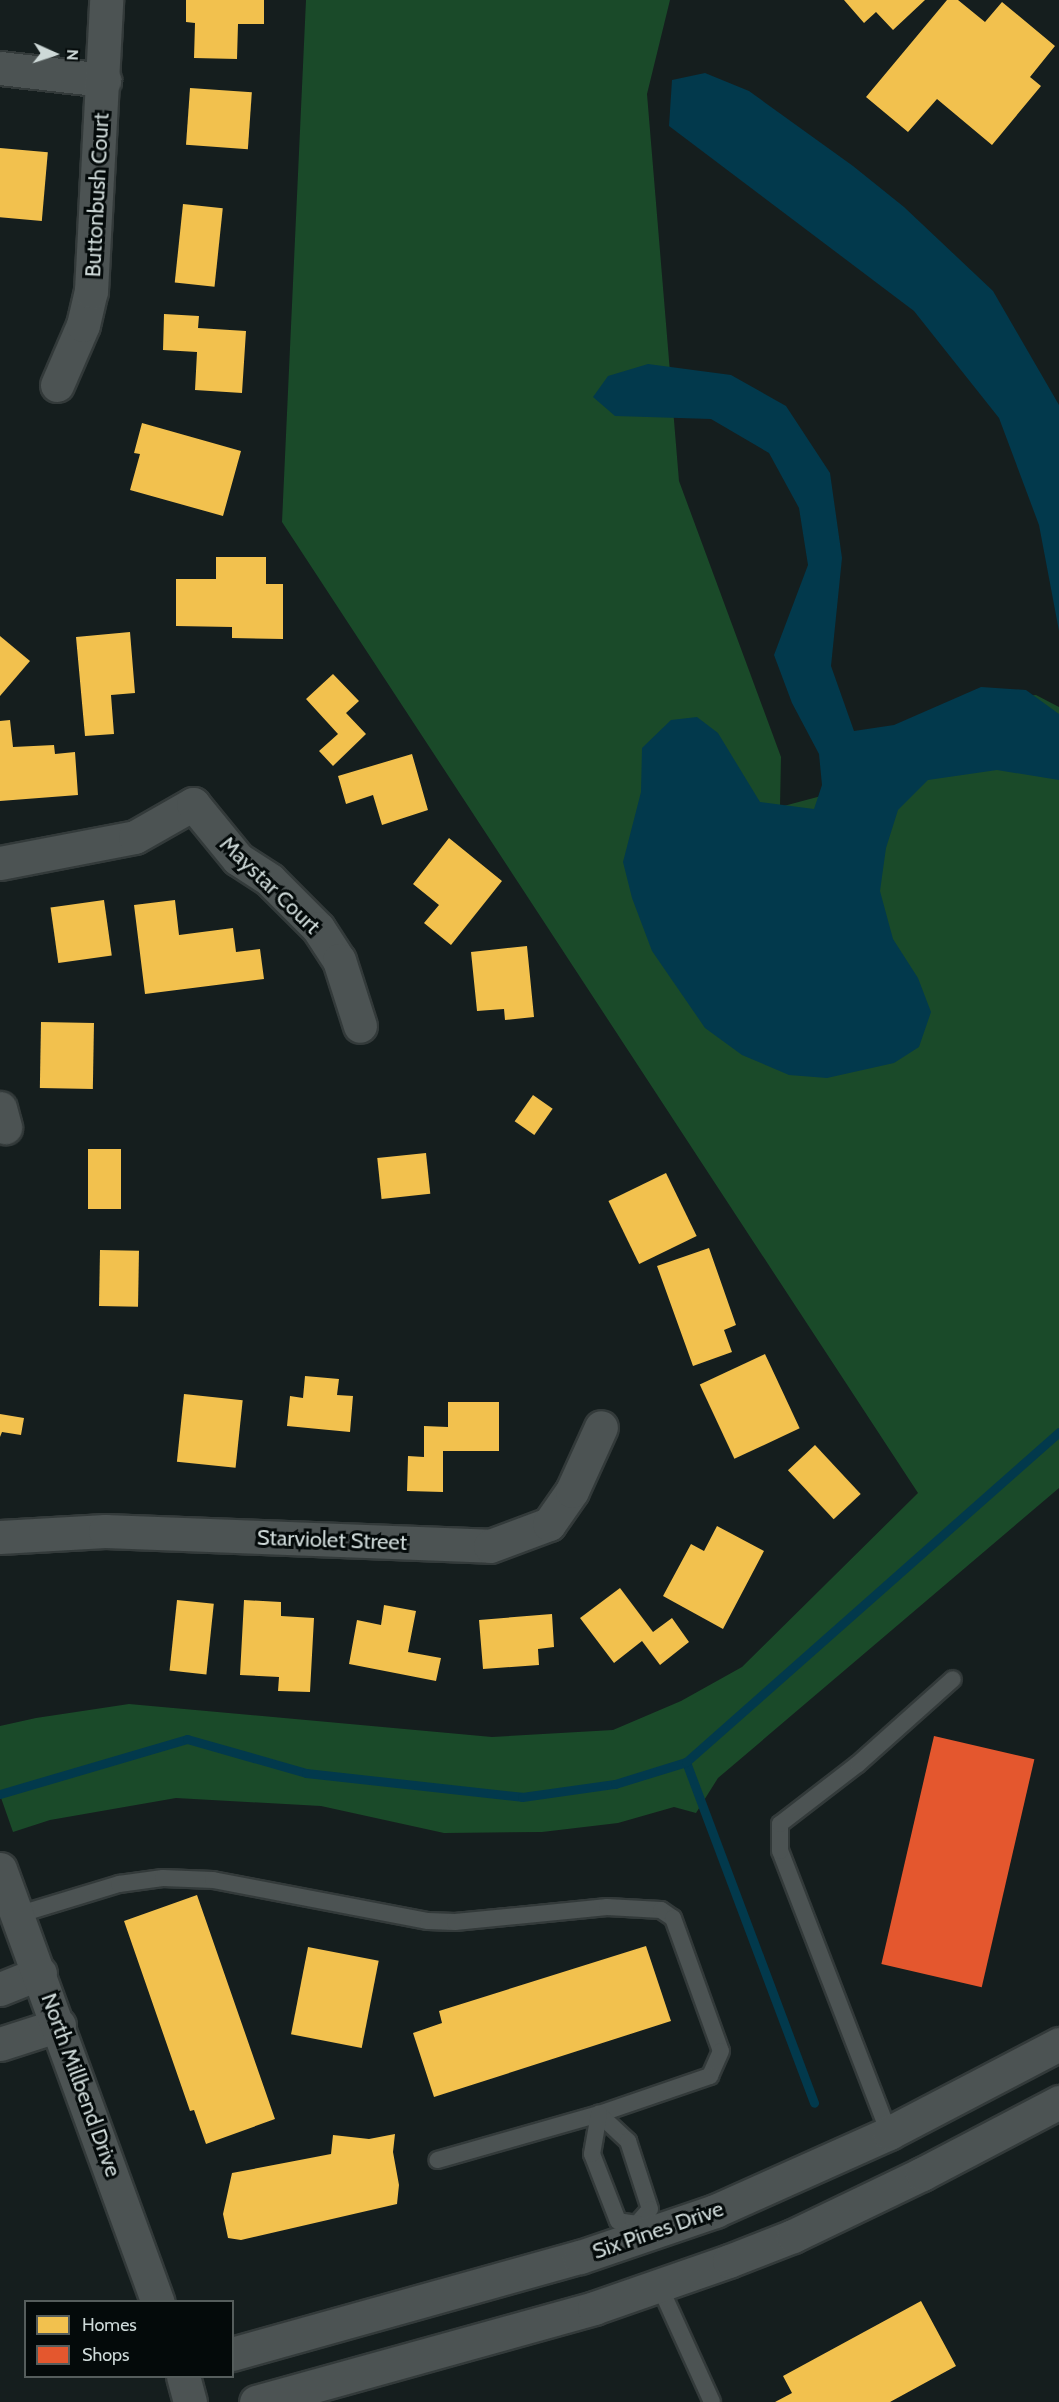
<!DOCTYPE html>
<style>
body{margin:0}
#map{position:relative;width:1059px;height:2402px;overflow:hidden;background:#151e1e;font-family:Cabin,sans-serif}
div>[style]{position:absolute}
.green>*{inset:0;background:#1a4a29}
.water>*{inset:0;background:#02394c}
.homes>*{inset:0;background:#f2c14e;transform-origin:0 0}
.shops>*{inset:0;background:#e4572e;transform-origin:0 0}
.stream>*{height:9px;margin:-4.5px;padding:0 4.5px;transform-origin:4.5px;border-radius:4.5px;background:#02394c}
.roads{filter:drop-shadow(2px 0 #333a3a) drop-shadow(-2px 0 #333a3a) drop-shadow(0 2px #333a3a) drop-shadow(0 -2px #333a3a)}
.lane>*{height:16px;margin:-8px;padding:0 8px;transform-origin:8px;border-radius:8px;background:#4c5353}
.street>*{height:33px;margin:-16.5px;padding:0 16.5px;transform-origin:16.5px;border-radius:16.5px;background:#4c5353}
.secondary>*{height:33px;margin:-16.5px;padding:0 16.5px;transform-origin:16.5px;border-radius:16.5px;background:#4c5353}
span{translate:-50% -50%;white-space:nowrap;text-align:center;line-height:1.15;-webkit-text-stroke:6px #040a0a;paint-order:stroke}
.street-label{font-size:22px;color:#ced9d8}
.legend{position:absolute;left:24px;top:2300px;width:210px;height:78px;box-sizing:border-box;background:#040a0a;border:2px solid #555d5c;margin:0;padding:8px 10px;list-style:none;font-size:18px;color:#ced9d8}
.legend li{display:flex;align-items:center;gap:12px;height:30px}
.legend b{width:30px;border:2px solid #555d5c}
.north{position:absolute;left:24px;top:24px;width:60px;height:60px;-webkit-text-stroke:4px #040a0a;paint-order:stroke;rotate:93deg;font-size:16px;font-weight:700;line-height:24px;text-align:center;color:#ced9d8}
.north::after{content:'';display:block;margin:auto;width:21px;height:27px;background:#ced9d8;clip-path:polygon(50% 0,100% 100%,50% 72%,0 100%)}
</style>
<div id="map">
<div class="green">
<i style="clip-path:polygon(306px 0,670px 0,647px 94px,679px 481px,781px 757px,780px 807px,836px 792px,976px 701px,1036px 695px,1059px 707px,1059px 1488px,718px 1778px,696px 1813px,674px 1807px,618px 1823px,542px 1832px,444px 1833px,321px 1806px,176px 1798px,50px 1820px,13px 1832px,0 1795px,0 1726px,36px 1718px,129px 1704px,492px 1737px,613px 1730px,681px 1701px,742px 1667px,918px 1493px,282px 522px)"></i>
</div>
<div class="water">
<i style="clip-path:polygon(705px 73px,749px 91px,853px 166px,904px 207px,993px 291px,1059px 405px,1059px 631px,1039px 525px,999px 418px,914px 311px,669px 126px,672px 80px)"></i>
<i style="clip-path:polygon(648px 364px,731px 375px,786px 406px,830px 473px,842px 558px,831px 666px,854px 731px,894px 725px,981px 687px,1026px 690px,1059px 714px,1059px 780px,997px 770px,928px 780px,898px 810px,886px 848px,880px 891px,893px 939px,918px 978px,931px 1012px,919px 1047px,894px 1063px,827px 1078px,789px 1075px,742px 1055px,705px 1028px,652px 951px,632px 898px,623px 862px,641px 792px,642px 748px,671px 720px,697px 717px,718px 733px,760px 802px,814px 809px,822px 785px,819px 754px,792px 703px,774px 655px,808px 565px,799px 508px,769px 453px,711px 419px,615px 416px,593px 397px,608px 376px)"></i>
</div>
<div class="homes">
<i style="clip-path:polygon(186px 0,264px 0,264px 24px,238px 24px,237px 59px,194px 58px,195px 23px,186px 22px)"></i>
<i style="clip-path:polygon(844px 0,925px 0,893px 30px,876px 12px,864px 23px)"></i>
<i style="clip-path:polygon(947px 0,958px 0,985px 22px,1002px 2px,1055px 46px,1030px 77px,1041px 86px,992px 145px,937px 99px,908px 132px,866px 97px)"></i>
<i style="left:190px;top:88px;width:62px;height:57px;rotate:4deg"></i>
<i style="left:0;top:148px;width:48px;height:69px;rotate:5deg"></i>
<i style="left:183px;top:204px;width:40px;height:79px;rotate:6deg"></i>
<i style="clip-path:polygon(164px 314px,199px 316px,198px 328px,246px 331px,242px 393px,195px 390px,197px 352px,163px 350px)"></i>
<i style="clip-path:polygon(142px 423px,241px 451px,223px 516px,130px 490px,140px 454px,134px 453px)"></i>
<i style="clip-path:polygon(216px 557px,266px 557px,266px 584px,283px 584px,283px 639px,232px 638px,232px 627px,176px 626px,176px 579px,216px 579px)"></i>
<i style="clip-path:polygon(130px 632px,135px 693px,111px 695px,114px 734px,85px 736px,76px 637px)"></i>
<i style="clip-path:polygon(0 636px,30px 661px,0 696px)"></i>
<i style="clip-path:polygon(333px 674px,359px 701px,346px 713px,366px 734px,333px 766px,319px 751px,338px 734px,306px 699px)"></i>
<i style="clip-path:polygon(10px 720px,13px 747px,54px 745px,55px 754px,75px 752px,78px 795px,0 801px,0 721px)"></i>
<i style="clip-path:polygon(412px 754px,428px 810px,382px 825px,373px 795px,346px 804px,338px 776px)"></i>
<i style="clip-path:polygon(449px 838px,502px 881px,451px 945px,424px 923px,439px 905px,413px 884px)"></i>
<i style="left:104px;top:900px;width:56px;height:54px;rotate:82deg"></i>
<i style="clip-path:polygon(175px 900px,179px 935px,233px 928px,236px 952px,260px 949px,264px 979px,145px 994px,134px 905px)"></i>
<i style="clip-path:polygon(527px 946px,534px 1017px,505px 1020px,504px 1009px,477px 1011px,471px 952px)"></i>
<i style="left:41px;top:1022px;width:53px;height:66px;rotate:1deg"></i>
<i style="left:533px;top:1095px;width:24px;height:32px;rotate:35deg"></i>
<i style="left:88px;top:1149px;width:33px;height:60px"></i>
<i style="left:426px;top:1153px;width:41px;height:49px;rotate:84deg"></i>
<i style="left:666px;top:1173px;width:70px;height:64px;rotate:64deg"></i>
<i style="clip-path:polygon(709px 1248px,736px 1325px,724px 1330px,732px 1352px,693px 1366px,657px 1266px)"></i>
<i style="left:100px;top:1250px;width:39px;height:56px;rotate:1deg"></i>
<i style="left:765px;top:1354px;width:82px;height:72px;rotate:65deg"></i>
<i style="clip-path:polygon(305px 1376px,339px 1379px,337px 1395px,353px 1396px,350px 1432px,287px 1426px,290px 1396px,303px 1398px)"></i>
<i style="left:184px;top:1394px;width:59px;height:68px;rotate:6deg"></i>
<i style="clip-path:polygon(448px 1402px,499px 1402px,499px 1451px,443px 1451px,443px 1492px,407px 1491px,408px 1456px,424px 1457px,424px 1426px,448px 1427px)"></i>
<i style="clip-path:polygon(0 1414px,24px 1418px,21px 1435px,2px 1432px,0 1437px)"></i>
<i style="left:815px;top:1445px;width:67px;height:37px;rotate:47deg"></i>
<i style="clip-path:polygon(717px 1526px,764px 1551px,723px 1629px,663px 1596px,691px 1544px,704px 1551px)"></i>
<i style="clip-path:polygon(620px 1588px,653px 1632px,672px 1618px,689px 1642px,660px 1665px,642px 1641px,614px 1663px,580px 1618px)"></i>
<i style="left:177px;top:1600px;width:37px;height:71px;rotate:6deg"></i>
<i style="clip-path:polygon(244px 1600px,281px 1602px,281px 1616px,314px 1618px,310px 1692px,278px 1691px,279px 1677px,240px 1675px)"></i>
<i style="clip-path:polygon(384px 1605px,416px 1611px,408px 1652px,441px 1658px,436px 1681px,349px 1664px,357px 1620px,381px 1625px)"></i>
<i style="clip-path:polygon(552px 1614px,554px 1647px,538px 1649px,539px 1665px,483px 1669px,479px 1620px)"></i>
<i style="clip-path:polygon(197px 1895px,275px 2119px,206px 2144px,194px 2110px,190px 2111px,124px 1921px)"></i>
<i style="clip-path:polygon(646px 1946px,671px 2021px,434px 2097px,413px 2033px,442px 2023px,439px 2011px)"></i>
<i style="left:308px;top:1947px;width:72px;height:89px;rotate:11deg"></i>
<i style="clip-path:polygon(395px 2134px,393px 2152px,399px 2185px,397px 2204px,241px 2240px,228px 2238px,223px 2214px,232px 2173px,331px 2154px,333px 2135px,369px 2139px)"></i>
<i style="clip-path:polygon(921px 2301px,956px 2366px,890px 2402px,775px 2402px,792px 2393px,783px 2376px)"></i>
</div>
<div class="shops">
<i style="left:934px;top:1736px;width:103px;height:234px;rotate:13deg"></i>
</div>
<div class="stream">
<i style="left:686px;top:1762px;width:364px;rotate:69.4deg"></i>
<i style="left:0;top:1794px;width:195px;rotate:-16.4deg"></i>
<i style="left:187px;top:1739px;width:124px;rotate:15.9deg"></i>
<i style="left:306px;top:1773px;width:217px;rotate:6.3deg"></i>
<i style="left:522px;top:1797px;width:94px;rotate:-8deg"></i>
<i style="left:615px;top:1784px;width:74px;rotate:-17.2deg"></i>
<i style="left:686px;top:1762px;width:498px;rotate:-41.5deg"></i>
</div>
<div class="roads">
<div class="lane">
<i style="left:17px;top:1915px;width:107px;rotate:-16.9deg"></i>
<i style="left:119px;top:1884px;width:44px;rotate:-7.8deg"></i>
<i style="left:163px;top:1878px;width:50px;rotate:2.3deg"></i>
<i style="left:213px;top:1880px;width:219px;rotate:10.8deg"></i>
<i style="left:428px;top:1921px;width:27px;rotate:2deg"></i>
<i style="left:455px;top:1922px;width:153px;rotate:-5.6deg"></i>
<i style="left:607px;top:1907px;width:54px;rotate:3.2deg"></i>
<i style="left:661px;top:1910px;width:14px;rotate:34deg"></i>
<i style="left:673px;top:1918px;width:141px;rotate:70.2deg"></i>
<i style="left:721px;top:2051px;width:27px;rotate:114deg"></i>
<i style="left:710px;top:2076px;width:117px;rotate:161.1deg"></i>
<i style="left:599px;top:2114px;width:168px;rotate:164.1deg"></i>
<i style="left:599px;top:2114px;width:40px;rotate:43deg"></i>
<i style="left:628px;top:2141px;width:71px;rotate:72.1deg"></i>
<i style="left:650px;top:2209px;width:20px;rotate:131deg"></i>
<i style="left:637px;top:2224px;width:19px;rotate:-171deg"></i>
<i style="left:618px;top:2221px;width:72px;rotate:-111.2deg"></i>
<i style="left:592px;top:2154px;width:41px;rotate:-80.1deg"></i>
<i style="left:889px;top:2133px;width:302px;rotate:-111.1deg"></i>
<i style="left:780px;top:1851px;width:27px;rotate:-90deg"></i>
<i style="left:780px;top:1824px;width:98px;rotate:-37.6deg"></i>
<i style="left:858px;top:1764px;width:127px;rotate:-41.8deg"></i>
<i style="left:659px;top:2285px;width:128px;rotate:65.6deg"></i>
</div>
<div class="street">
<i style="left:0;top:68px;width:105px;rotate:6.6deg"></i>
<i style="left:57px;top:385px;width:65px;rotate:-66.6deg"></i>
<i style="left:83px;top:325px;width:35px;rotate:-77deg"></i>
<i style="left:91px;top:291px;width:291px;rotate:-87deg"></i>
<i style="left:0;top:863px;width:137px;rotate:-10.9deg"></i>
<i style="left:135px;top:837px;width:67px;rotate:-29.6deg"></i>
<i style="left:193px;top:804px;width:71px;rotate:50.7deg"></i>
<i style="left:238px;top:859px;width:38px;rotate:33deg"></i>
<i style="left:270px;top:880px;width:68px;rotate:45deg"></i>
<i style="left:318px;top:928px;width:38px;rotate:57deg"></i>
<i style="left:339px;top:960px;width:69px;rotate:72.3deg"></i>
<i style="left:0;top:1108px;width:20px;rotate:75deg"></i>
<i style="left:0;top:1537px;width:105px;rotate:-3.3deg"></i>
<i style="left:105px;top:1531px;width:385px;rotate:2.2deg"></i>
<i style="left:490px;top:1546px;width:63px;rotate:-20.4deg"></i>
<i style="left:549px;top:1524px;width:40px;rotate:-55.1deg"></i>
<i style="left:572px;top:1491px;width:70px;rotate:-65.6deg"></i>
<i style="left:0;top:1989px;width:43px;rotate:-21.8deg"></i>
<i style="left:0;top:2044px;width:62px;rotate:-17.9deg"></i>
</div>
<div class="secondary">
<i style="left:0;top:1869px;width:461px;rotate:70deg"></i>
<i style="left:232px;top:2354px;width:361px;rotate:-15.6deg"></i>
<i style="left:580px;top:2257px;width:143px;rotate:-18.8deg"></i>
<i style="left:715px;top:2211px;width:191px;rotate:-24.1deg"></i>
<i style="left:889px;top:2133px;width:192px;rotate:-27.6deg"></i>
<i style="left:183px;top:2376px;width:27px;rotate:75deg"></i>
<i style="left:256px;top:2402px;width:351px;rotate:-15.5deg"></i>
<i style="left:594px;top:2308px;width:143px;rotate:-19.2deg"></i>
<i style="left:729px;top:2261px;width:69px;rotate:-21.3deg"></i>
<i style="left:793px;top:2236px;width:143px;rotate:-25.7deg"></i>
<i style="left:922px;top:2174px;width:155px;rotate:-27.7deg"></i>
</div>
</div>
<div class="street-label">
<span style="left:97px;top:195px;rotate:-87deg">Buttonbush Court</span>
<span style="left:270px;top:885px;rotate:44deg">Maystar Court</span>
<span style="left:332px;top:1540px;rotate:2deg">Starviolet Street</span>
<span style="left:81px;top:2085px;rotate:70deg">North Millbend Drive</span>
<span style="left:658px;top:2230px;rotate:-19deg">Six Pines Drive</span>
</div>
<ul class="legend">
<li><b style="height:16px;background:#f2c14e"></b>Homes</li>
<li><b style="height:16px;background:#e4572e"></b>Shops</li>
</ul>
<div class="north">N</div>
</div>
